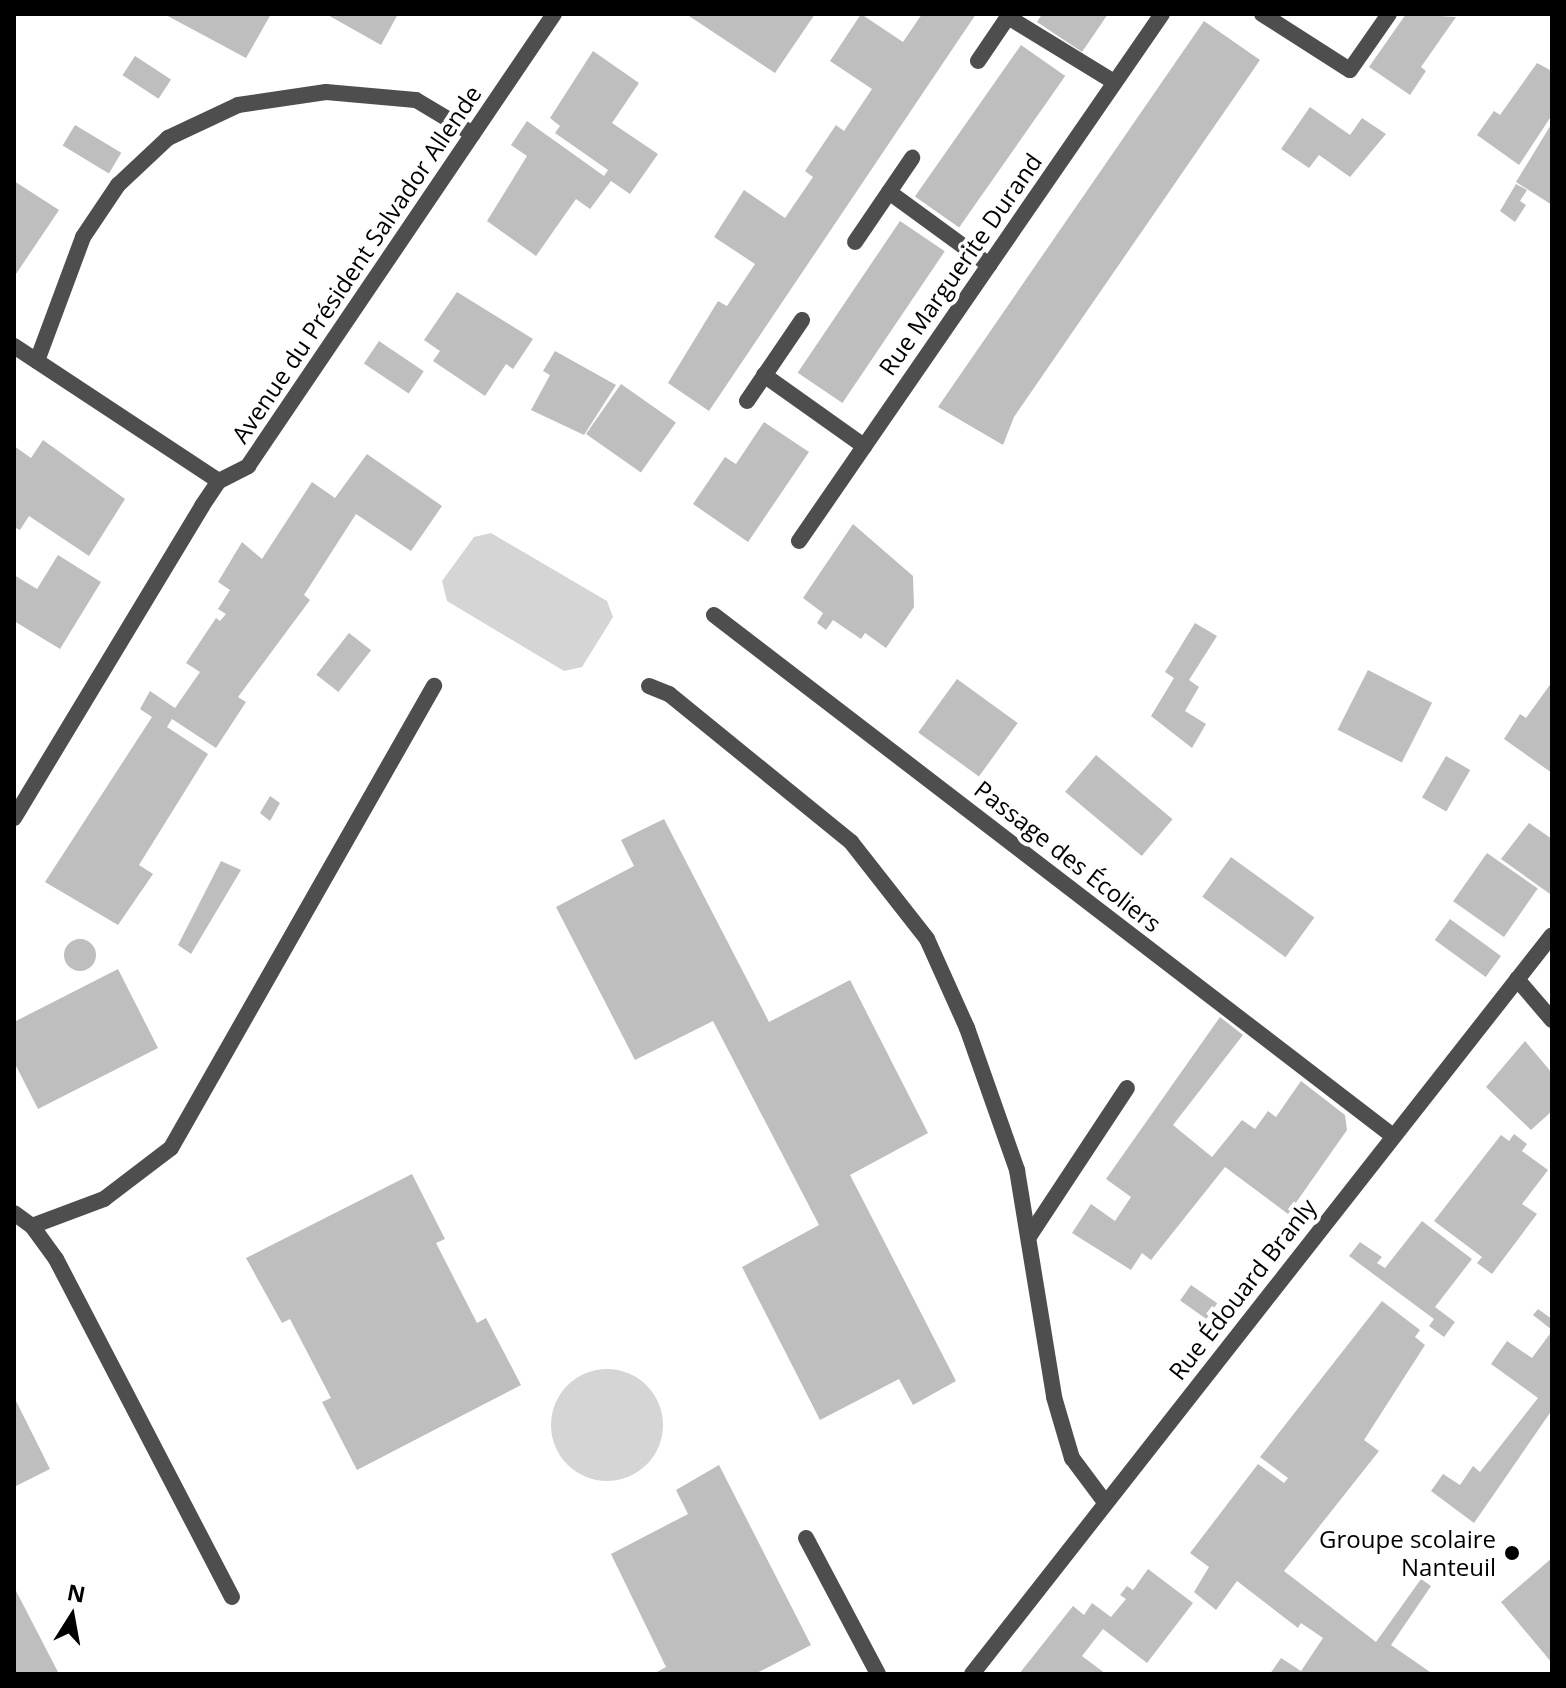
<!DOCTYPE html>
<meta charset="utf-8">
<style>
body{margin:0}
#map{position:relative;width:1566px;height:1688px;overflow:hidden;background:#fff;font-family:"Open Sans",sans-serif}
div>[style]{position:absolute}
.green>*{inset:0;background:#d5d5d5}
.round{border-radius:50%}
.building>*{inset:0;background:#bebebe;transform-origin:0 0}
.service>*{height:16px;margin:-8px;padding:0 8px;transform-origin:8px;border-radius:8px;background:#4e4e4e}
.pedestrian>*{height:16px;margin:-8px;padding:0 8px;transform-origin:8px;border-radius:8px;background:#4e4e4e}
.minor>*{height:16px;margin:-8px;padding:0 8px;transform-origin:8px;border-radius:8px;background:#4e4e4e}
.dots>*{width:22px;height:22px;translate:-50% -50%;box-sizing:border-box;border:4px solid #fff;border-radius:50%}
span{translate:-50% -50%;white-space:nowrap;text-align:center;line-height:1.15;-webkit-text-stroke:8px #fff;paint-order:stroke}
.street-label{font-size:24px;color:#000}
.poi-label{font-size:24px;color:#000}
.right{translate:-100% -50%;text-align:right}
.frame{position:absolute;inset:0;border:16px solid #000;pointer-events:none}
.north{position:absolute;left:32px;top:1576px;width:80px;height:80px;-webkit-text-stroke:6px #fff;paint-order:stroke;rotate:11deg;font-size:22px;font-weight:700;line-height:32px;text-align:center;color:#000}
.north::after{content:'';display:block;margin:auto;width:28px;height:36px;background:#000;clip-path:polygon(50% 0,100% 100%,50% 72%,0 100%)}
</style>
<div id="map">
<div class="green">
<i style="clip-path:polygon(491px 533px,607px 601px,613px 617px,582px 667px,564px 671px,447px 601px,442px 581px,474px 537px)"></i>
<i class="round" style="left:551px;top:1369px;width:112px;height:112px"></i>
</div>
<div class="building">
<i style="clip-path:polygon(164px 14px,271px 14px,246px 58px)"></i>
<i style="clip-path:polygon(326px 14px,398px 14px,381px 45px)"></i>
<i style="clip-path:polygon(686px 14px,815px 14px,775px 73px)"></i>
<i style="clip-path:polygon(861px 14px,903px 42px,922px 14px,976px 14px,709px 411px,668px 383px,718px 301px,727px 306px,755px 264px,714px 237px,744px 190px,785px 218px,813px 177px,805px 171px,836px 125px,844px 131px,872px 89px,830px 61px)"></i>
<i style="clip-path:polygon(1042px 14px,1108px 14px,1082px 52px,1037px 22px)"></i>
<i style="clip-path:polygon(1406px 14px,1456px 17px,1421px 67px,1426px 71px,1410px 95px,1369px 67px)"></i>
<i style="clip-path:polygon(1204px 21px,1260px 60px,1014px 417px,1003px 445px,938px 407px)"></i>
<i style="left:1021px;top:45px;width:54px;height:185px;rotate:35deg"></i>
<i style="clip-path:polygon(593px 51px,639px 83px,612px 123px,658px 154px,630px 194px,611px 181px,590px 209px,576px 199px,536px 256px,487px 221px,527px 156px,511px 145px,527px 121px,604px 176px,608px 170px,555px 133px,560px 126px,550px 118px)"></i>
<i style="left:135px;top:56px;width:43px;height:23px;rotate:33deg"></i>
<i style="clip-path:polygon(1537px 63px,1550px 70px,1552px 67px,1552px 115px,1519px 165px,1477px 135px,1494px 111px,1500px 115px)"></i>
<i style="clip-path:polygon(1310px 107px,1350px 135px,1362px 118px,1386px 134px,1350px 177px,1319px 155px,1309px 168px,1281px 149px)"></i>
<i style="clip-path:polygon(1552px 123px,1552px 205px,1516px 182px)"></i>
<i style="left:75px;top:125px;width:54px;height:24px;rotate:31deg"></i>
<i style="clip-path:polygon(14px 181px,59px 210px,14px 277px)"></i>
<i style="clip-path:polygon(1516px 184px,1527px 190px,1520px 201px,1526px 205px,1515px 222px,1500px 211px)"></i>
<i style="left:900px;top:221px;width:54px;height:183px;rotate:34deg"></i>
<i style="clip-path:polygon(457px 292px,533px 339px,513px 369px,506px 364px,485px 396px,433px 361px,440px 351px,424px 340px)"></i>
<i style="left:379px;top:341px;width:54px;height:27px;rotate:34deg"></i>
<i style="clip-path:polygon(555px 351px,616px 385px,584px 435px,531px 410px,550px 375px,543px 371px)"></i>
<i style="left:621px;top:384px;width:67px;height:61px;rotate:35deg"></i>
<i style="clip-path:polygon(764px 422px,809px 452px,748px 542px,693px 504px,725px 457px,736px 464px)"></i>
<i style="clip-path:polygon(43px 440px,125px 499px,89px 556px,29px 516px,20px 530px,14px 527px,14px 446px,31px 458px)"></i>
<i style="clip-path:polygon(367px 454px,442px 506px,411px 551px,356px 514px,304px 595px,310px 600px,238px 697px,246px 702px,216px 748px,172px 719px,167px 727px,208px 754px,139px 865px,153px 874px,118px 925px,45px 882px,152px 717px,140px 709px,150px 691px,175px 708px,200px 672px,186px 663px,216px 618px,220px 621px,226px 614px,218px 609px,230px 590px,218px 582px,242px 542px,262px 559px,312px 482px,335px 498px)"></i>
<i style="clip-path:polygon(853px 524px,913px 576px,914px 607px,886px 648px,865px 633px,861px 639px,833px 620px,826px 630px,817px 623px,823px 613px,803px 598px)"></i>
<i style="clip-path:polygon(58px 555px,101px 582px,60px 649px,14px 621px,14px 575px,37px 589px)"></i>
<i style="clip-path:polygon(1195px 623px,1217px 636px,1189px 680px,1199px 687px,1185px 711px,1206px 724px,1192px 748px,1151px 716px,1174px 678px,1165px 672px)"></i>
<i style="left:349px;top:633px;width:28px;height:53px;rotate:38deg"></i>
<i style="left:1368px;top:670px;width:72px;height:67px;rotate:27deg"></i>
<i style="left:957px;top:679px;width:75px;height:66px;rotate:36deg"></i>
<i style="clip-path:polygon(1552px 682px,1552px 773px,1504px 739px,1520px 714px,1526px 718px)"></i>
<i style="left:1096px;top:755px;width:100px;height:48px;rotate:40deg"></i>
<i style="left:1446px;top:756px;width:28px;height:48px;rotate:30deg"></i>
<i style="clip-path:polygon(270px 796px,280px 803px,270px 821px,260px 813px)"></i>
<i style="clip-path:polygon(664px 819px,769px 1022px,850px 980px,928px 1133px,850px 1175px,956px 1381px,913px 1405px,899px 1379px,820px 1420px,742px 1267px,819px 1225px,713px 1021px,635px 1060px,556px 907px,634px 866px,621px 840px)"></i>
<i style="clip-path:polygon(1529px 823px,1552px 839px,1550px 894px,1501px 859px)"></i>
<i style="left:1487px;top:853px;width:62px;height:59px;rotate:35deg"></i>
<i style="left:1231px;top:857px;width:103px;height:49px;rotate:36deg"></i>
<i style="clip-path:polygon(221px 861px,241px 870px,191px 954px,178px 945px)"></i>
<i style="left:1450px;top:919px;width:63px;height:26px;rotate:36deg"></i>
<i class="round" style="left:64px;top:939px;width:32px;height:32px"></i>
<i style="clip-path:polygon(118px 969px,158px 1048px,38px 1109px,14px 1062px,14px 1022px)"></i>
<i style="clip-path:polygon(1220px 1017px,1243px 1035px,1173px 1125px,1212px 1157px,1242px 1120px,1255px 1129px,1268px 1111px,1276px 1117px,1301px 1081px,1345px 1115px,1347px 1130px,1288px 1214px,1225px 1167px,1151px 1260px,1142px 1253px,1131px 1270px,1072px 1233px,1091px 1204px,1115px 1221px,1131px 1197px,1106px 1179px)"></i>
<i style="clip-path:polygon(1525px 1041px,1552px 1073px,1552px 1111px,1531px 1130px,1486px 1087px)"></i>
<i style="clip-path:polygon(1514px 1134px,1527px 1144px,1522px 1151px,1548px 1170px,1522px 1204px,1537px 1214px,1492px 1274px,1477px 1263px,1482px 1257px,1434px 1221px,1501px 1135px,1509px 1141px)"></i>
<i style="clip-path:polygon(412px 1174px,445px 1239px,436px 1243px,477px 1323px,486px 1318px,521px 1385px,357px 1470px,322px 1402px,331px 1398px,290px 1319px,282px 1323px,246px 1258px)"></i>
<i style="clip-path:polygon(1422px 1221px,1472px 1259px,1435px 1307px,1455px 1322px,1444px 1337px,1429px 1326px,1434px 1319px,1349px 1256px,1360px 1242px,1382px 1257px,1377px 1263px,1385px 1268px)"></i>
<i style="left:1191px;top:1285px;width:32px;height:19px;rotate:35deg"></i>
<i style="clip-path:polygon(1382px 1301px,1420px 1330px,1415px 1337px,1425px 1345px,1364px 1440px,1379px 1451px,1284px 1571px,1376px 1642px,1421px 1579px,1431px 1586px,1391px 1645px,1433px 1674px,1270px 1674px,1281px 1658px,1301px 1671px,1323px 1638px,1301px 1623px,1298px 1628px,1237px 1581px,1216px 1610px,1194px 1592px,1209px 1567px,1190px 1553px,1258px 1464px,1284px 1483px,1288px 1478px,1260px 1457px)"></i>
<i style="clip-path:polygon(1538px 1309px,1552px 1319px,1552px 1330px,1533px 1315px)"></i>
<i style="clip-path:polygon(1552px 1331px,1552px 1410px,1474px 1523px,1431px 1491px,1443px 1474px,1460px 1485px,1473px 1466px,1480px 1472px,1538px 1398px,1491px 1364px,1507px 1341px,1532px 1358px)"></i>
<i style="clip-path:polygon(14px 1397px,50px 1469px,14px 1487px)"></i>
<i style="clip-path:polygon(719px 1465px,811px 1645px,755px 1674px,653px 1674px,666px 1667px,611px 1554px,688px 1514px,676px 1490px)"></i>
<i style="clip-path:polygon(1552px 1558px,1552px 1663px,1501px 1602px)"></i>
<i style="clip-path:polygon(1148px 1569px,1193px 1603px,1147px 1663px,1103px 1629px,1082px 1656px,1106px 1674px,1019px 1674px,1073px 1606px,1084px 1615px,1092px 1603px,1111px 1617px,1126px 1599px,1120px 1595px,1127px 1586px,1133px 1590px)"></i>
<i style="clip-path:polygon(14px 1587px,59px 1674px,14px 1674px)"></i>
</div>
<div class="service">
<i style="left:649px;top:686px;width:22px;rotate:22deg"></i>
<i style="left:669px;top:694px;width:235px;rotate:39.1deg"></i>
<i style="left:851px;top:842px;width:123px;rotate:51.9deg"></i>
<i style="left:927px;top:939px;width:98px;rotate:65.8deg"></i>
<i style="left:967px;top:1028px;width:151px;rotate:70.6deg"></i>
<i style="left:1017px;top:1170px;width:230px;rotate:80.7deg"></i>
<i style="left:1054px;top:1397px;width:64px;rotate:73.6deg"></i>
<i style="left:1072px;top:1458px;width:54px;rotate:53.3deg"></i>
<i style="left:14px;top:1213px;width:22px;rotate:36deg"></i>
<i style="left:32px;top:1226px;width:77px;rotate:-20.6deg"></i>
<i style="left:104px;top:1199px;width:84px;rotate:-37.3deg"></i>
<i style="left:171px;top:1148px;width:532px;rotate:-60.35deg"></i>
<i style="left:32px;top:1226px;width:41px;rotate:54deg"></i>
<i style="left:56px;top:1259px;width:381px;rotate:62.5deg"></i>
<i style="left:1030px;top:1235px;width:176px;rotate:-56.6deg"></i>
<i style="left:806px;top:1538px;width:154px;rotate:62.1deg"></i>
</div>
<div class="pedestrian">
<i style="left:1262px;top:14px;width:104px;rotate:32.5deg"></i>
<i style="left:1350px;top:70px;width:68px;rotate:-55.1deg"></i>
</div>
<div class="minor">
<i style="left:1008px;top:17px;width:124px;rotate:31.5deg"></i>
<i style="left:978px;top:61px;width:57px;rotate:-55.8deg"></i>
<i style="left:889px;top:192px;width:124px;rotate:36.1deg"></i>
<i style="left:855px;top:242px;width:102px;rotate:-55.8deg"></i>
<i style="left:14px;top:346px;width:245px;rotate:33.4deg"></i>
<i style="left:37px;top:361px;width:132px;rotate:-69.6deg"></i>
<i style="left:83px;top:237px;width:63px;rotate:-56.1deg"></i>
<i style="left:118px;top:185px;width:69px;rotate:-43.2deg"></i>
<i style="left:168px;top:138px;width:77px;rotate:-25.2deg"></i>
<i style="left:238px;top:105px;width:89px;rotate:-8.4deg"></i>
<i style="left:326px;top:92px;width:90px;rotate:5.1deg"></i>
<i style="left:416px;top:100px;width:66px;rotate:30.8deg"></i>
<i style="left:764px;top:375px;width:123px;rotate:35.4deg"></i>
<i style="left:747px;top:401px;width:98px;rotate:-55.8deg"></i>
<i style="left:799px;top:541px;width:640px;rotate:-55.44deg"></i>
<i style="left:714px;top:615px;width:856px;rotate:37.5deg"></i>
<i style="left:14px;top:818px;width:364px;rotate:-58.9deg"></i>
<i style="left:202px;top:506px;width:30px;rotate:-56deg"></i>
<i style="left:219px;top:481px;width:33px;rotate:-27deg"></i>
<i style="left:248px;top:466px;width:546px;rotate:-55.9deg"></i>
<i style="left:1517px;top:979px;width:54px;rotate:49.5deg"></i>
<i style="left:972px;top:1674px;width:939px;rotate:-51.87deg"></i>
</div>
<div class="dots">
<i style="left:1512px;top:1553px;background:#000"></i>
</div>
<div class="street-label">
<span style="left:356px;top:264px;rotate:-56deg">Avenue du Président Salvador Allende</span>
<span style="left:960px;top:264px;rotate:-55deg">Rue Marguerite Durand</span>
<span style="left:1068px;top:856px;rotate:38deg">Passage des Écoliers</span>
<span style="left:1242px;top:1289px;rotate:-52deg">Rue Édouard Branly</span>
</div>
<div class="poi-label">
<span class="right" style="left:1496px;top:1553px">Groupe scolaire<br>Nanteuil</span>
</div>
<div class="frame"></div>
<div class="north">N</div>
</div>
